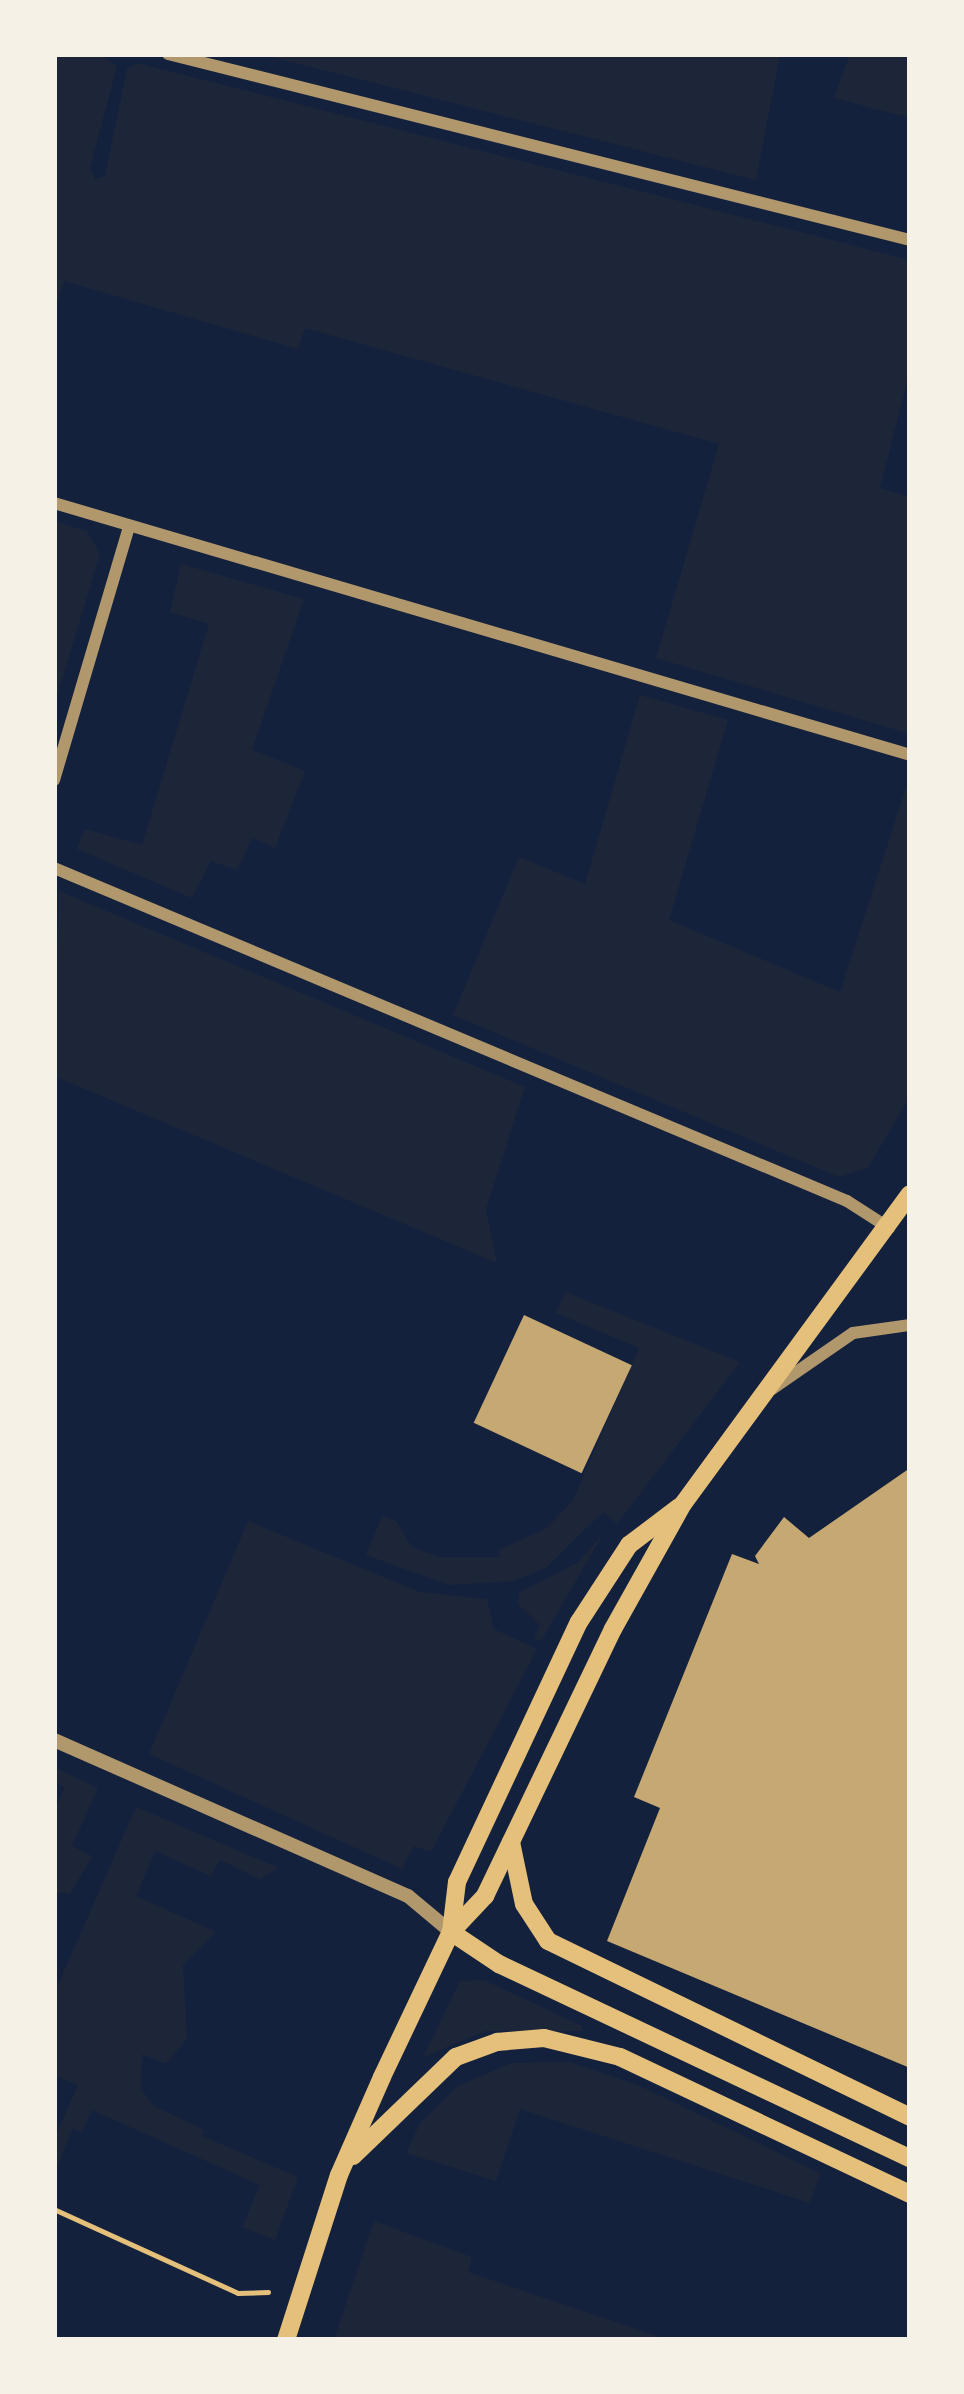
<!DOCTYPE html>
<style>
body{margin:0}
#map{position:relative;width:964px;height:2394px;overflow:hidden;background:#14213d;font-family:Quicksand,sans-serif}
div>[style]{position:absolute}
.green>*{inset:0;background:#1d2539}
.building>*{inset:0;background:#c6a872;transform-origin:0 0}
.path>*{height:4.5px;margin:-2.25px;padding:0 2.25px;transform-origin:2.25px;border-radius:2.25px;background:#e5c07b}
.minor>*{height:12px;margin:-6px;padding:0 6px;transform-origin:6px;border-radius:6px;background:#b1986c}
.tertiary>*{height:14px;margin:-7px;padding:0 7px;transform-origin:7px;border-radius:7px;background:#b1986c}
.primary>*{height:18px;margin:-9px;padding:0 9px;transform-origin:9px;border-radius:9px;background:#e5c07b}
span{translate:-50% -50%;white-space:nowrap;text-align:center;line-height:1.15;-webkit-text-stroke:9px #f6f1e7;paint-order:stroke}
.frame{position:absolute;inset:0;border:57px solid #f6f1e7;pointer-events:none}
</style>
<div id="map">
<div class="green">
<i style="clip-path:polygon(54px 54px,99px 54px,117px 66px,90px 168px,95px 179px,105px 176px,127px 69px,137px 63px,910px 260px,910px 370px,880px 488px,910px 497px,910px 734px,656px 658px,719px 444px,305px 328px,298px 349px,64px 281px,54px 313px)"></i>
<i style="clip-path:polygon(260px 54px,780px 54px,756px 180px)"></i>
<i style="clip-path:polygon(850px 54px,910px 54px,910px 118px,834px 98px)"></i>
<i style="clip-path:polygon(54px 521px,87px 531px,100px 554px,54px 706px)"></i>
<i style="clip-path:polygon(181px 564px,304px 599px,252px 750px,305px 771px,275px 848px,252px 838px,237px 870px,211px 861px,192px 898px,77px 849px,85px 829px,142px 845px,209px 624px,170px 612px)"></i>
<i style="clip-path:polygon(640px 695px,728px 720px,669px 920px,840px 992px,910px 775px,910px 1096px,868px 1168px,839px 1177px,453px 1015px,519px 857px,585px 884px)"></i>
<i style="clip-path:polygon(59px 891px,525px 1087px,486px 1209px,497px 1263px,54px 1076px)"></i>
<i style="clip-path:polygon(565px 1292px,740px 1362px,617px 1524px,603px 1512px,547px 1567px,514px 1581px,449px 1585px,366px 1555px,382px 1516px,396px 1521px,412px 1547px,440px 1557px,500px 1557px,499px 1550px,547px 1528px,573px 1500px,639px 1348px,556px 1313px)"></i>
<i style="clip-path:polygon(248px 1521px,420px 1592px,487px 1599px,494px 1629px,537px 1649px,431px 1852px,414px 1846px,402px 1869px,149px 1754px)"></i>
<i style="clip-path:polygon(603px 1534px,541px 1641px,534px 1639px,540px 1625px,518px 1604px,519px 1593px,578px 1562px)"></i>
<i style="clip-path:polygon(54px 1767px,98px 1788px,72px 1846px,92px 1856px,70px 1894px,54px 1892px,54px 1811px,65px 1787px,54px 1782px)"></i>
<i style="clip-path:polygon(136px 1807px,279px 1868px,259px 1879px,220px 1860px,211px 1876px,155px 1851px,136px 1896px,216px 1932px,183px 1965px,187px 2039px,166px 2064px,142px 2054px,141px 2089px,154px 2106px,204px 2130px,202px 2136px,298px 2177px,275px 2240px,242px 2227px,260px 2185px,92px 2110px,82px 2132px,72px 2129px,54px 2175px,54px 2139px,78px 2085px,54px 2075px,54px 1994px)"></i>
<i style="clip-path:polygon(484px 1980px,582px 2026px,582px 2031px,485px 2031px,423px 2057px,460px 1981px)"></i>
<i style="clip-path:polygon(570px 2062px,640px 2086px,820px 2173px,810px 2203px,520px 2109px,496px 2181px,406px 2153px,420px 2123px,458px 2086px,511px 2063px)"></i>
<i style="clip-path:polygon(374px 2221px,472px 2257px,468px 2272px,669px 2340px,334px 2340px)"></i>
</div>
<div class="building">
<i style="left:524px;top:1315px;width:119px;height:119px;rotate:25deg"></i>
<i style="clip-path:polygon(910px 1468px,910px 2068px,607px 1941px,660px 1808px,634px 1797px,732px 1554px,759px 1564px,755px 1556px,784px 1517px,809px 1538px)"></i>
</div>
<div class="path">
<i style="left:54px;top:2209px;width:202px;rotate:24.5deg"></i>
<i style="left:238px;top:2293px;width:30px;rotate:-2deg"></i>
</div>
<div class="minor">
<i style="left:168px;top:54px;width:765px;rotate:14.07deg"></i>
<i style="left:54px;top:503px;width:892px;rotate:16.4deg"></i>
<i style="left:54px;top:780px;width:264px;rotate:-73.5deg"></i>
<i style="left:54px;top:868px;width:860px;rotate:22.78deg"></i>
<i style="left:847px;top:1201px;width:50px;rotate:32.7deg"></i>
<i style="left:772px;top:1389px;width:98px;rotate:-34.7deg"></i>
<i style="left:853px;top:1333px;width:58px;rotate:-8deg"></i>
</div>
<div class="tertiary">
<i style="left:54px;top:1740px;width:387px;rotate:23.8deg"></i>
<i style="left:408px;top:1896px;width:56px;rotate:39.9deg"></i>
</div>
<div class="primary">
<i style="left:511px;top:1842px;width:63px;rotate:78.2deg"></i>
<i style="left:524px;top:1904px;width:44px;rotate:57deg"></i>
<i style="left:548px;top:1941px;width:403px;rotate:25.9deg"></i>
<i style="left:451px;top:1932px;width:58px;rotate:33.7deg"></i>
<i style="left:499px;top:1964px;width:454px;rotate:25.3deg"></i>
<i style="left:451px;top:1932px;width:50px;rotate:-83.2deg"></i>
<i style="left:457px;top:1882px;width:287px;rotate:-64.9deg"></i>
<i style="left:579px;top:1622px;width:92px;rotate:-57deg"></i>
<i style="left:629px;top:1545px;width:63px;rotate:-37.2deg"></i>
<i style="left:353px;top:2156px;width:143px;rotate:-43.9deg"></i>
<i style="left:456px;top:2057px;width:44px;rotate:-20.1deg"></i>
<i style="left:497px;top:2042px;width:47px;rotate:-4.9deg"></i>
<i style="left:544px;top:2038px;width:78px;rotate:14deg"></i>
<i style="left:620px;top:2057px;width:321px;rotate:25.3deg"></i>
<i style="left:286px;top:2340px;width:173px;rotate:-72.2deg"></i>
<i style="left:339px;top:2175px;width:107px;rotate:-66.3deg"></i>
<i style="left:382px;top:2077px;width:161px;rotate:-64.6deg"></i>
<i style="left:451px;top:1932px;width:50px;rotate:-46.6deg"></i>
<i style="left:485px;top:1896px;width:296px;rotate:-64.4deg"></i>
<i style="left:613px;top:1629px;width:143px;rotate:-60.8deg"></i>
<i style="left:683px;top:1504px;width:384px;rotate:-53.8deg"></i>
</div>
<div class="frame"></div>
</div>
